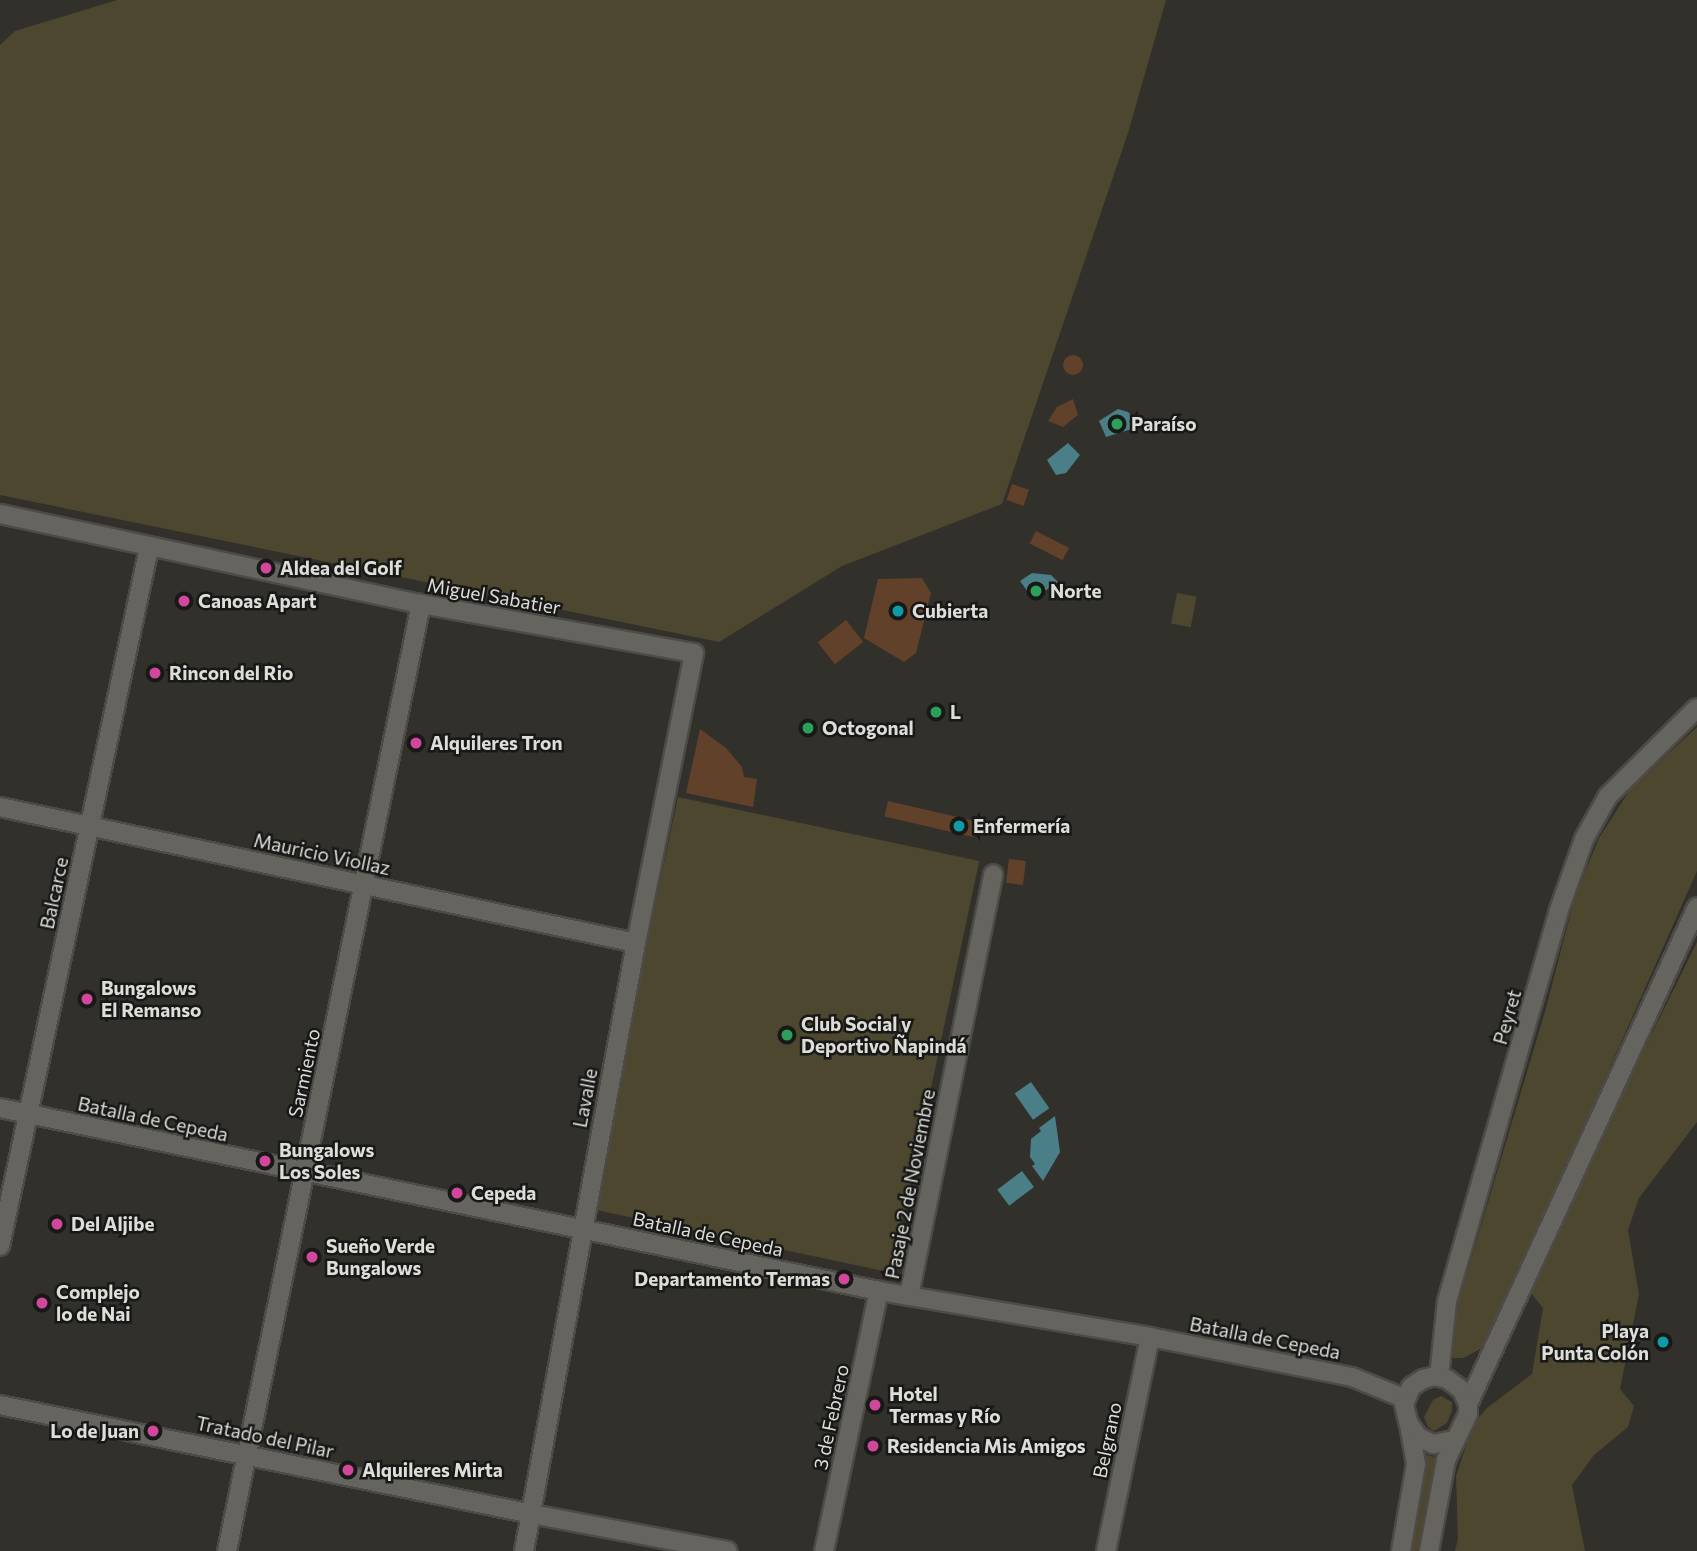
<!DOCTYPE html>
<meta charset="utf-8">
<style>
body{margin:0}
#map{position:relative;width:1697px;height:1551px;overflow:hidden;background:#31302b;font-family:Commissioner,sans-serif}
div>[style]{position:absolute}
.green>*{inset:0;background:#4c472e;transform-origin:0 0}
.water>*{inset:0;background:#4a7f88;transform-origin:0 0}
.building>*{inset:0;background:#62412a;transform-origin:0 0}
.round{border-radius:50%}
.roads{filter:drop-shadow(2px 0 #4c4b47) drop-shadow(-2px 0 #4c4b47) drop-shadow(0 2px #4c4b47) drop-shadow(0 -2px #4c4b47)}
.minor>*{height:18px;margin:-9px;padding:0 9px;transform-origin:9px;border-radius:9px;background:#65645e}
.tertiary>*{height:18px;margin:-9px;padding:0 9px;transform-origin:9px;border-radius:9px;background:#65645e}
.dots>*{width:19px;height:19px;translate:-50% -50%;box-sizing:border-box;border:4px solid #181816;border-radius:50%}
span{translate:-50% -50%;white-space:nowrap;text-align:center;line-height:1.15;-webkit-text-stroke:5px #181816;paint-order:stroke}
.poi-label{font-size:19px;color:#ddddda;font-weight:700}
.left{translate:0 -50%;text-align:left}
.right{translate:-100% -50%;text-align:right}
.street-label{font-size:19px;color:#ddddda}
</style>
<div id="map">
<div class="green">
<i style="clip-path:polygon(117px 0,1166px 0,1128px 133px,1002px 504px,842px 566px,719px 642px,0 495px,0 45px,15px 31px)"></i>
<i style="left:1177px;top:593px;width:20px;height:31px;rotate:11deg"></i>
<i style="clip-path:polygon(1697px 727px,1697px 871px,1487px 1345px,1464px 1358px,1454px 1358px,1447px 1352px,1452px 1323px,1546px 1008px,1575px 896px,1599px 838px,1631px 788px)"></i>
<i style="left:678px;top:797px;width:308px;height:421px;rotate:12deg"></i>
<i style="clip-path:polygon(1697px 942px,1697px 1122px,1639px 1198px,1628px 1230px,1639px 1294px,1620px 1389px,1634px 1406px,1628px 1427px,1594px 1455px,1572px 1485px,1585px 1551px,1455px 1551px,1458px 1539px,1456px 1476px,1473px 1424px,1487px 1408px,1532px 1374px,1543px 1308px,1530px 1292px,1593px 1153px)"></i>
<i style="clip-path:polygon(1441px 1396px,1452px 1402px,1452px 1411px,1447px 1423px,1434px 1431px,1428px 1427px,1424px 1417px,1433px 1400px)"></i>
<i style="left:1426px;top:1455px;width:10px;height:97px;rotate:11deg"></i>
</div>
<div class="water">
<i style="clip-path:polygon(1118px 409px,1128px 412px,1132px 416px,1132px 429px,1106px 437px,1099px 421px)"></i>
<i style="clip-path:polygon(1068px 443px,1080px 455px,1066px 473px,1056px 475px,1047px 460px)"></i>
<i style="clip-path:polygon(1032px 573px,1051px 575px,1058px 582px,1033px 599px,1020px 581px)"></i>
<i style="left:1031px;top:1082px;width:32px;height:20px;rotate:55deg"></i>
<i style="clip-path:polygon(1055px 1116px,1060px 1152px,1043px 1181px,1032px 1166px,1035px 1164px,1030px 1157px,1031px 1139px,1041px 1131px,1039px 1128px)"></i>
<i style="left:1022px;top:1171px;width:20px;height:31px;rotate:53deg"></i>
</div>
<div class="building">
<i class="round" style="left:1063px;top:355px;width:20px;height:20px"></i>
<i style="clip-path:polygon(1073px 399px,1078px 415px,1063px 427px,1048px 421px,1057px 407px)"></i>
<i style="left:1012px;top:484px;width:18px;height:17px;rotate:19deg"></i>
<i style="left:1036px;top:531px;width:37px;height:14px;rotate:27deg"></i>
<i style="clip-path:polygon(922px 578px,931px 593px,916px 653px,904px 662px,864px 638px,878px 579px)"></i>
<i style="left:846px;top:620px;width:28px;height:36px;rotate:52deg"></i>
<i style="clip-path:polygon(700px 729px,726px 748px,742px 767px,744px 777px,757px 779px,753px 807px,686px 793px)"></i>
<i style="left:888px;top:801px;width:91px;height:16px;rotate:13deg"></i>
<i style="left:1009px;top:859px;width:17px;height:24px;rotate:7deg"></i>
</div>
<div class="roads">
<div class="minor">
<i style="left:0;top:514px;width:431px;rotate:12.1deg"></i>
<i style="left:421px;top:604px;width:277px;rotate:10.2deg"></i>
<i style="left:694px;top:653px;width:296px;rotate:101.3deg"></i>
<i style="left:636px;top:943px;width:618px;rotate:100.44deg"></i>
<i style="left:0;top:807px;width:650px;rotate:12.07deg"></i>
<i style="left:0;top:1108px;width:898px;rotate:11.76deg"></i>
<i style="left:879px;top:1291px;width:275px;rotate:9.6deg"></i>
<i style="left:1150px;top:1337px;width:206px;rotate:11.2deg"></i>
<i style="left:1352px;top:1377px;width:58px;rotate:22.2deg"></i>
<i style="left:0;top:1246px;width:714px;rotate:-77.95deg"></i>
<i style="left:909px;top:1296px;width:430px;rotate:-78.7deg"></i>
<i style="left:0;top:1405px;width:543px;rotate:11.58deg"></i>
<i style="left:532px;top:1514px;width:199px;rotate:10.7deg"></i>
<i style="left:227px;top:1551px;width:967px;rotate:-78.42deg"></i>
<i style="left:824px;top:1551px;width:266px;rotate:-78.1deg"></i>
<i style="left:1106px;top:1551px;width:218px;rotate:-78.4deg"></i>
</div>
<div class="tertiary">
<i style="left:1439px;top:1377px;width:76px;rotate:-84deg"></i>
<i style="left:1447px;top:1301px;width:404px;rotate:-74deg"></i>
<i style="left:1558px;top:913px;width:78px;rotate:-70.6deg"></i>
<i style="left:1584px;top:839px;width:49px;rotate:-60.8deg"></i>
<i style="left:1608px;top:796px;width:125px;rotate:-44.7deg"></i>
<i style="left:1468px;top:1404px;width:547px;rotate:-65.26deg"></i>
<i style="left:1401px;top:1551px;width:88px;rotate:-80.2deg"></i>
<i style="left:1416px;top:1464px;width:39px;rotate:-100deg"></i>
<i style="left:1429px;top:1551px;width:93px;rotate:-79.4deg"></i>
<i style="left:1446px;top:1460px;width:51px;rotate:-64.4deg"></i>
<i style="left:1468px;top:1414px;width:10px;rotate:-90deg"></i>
<i style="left:1468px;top:1404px;width:15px;rotate:-113deg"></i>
<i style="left:1462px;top:1390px;width:19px;rotate:-144deg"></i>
<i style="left:1447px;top:1379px;width:12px;rotate:-166deg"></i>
<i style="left:1435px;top:1376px;width:12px;rotate:166deg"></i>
<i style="left:1423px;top:1379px;width:14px;rotate:146deg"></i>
<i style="left:1411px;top:1387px;width:18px;rotate:112deg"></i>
<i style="left:1404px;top:1404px;width:18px;rotate:77deg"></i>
<i style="left:1408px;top:1422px;width:18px;rotate:56deg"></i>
<i style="left:1418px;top:1437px;width:17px;rotate:25deg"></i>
<i style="left:1433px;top:1444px;width:21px;rotate:-11deg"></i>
</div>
</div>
<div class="dots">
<i style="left:1117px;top:424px;background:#2e9e5b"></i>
<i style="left:266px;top:568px;background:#d1479c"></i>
<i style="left:1036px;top:591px;background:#2e9e5b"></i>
<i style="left:184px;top:601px;background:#d1479c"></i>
<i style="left:898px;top:611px;background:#0f9aa8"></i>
<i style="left:155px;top:673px;background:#d1479c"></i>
<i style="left:936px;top:712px;background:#2e9e5b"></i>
<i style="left:808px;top:728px;background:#2e9e5b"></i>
<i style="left:416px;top:743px;background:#d1479c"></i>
<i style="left:959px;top:826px;background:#0f9aa8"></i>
<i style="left:87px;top:999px;background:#d1479c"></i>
<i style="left:787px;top:1035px;background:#2e9e5b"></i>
<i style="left:265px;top:1161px;background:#d1479c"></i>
<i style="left:457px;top:1193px;background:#d1479c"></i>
<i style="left:57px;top:1224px;background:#d1479c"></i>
<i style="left:312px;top:1257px;background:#d1479c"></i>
<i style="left:844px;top:1279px;background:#d1479c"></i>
<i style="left:42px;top:1303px;background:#d1479c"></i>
<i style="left:1663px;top:1342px;background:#0f9aa8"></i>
<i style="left:875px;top:1405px;background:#d1479c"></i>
<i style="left:153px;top:1431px;background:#d1479c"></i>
<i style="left:873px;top:1446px;background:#d1479c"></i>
<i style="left:348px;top:1470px;background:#d1479c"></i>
</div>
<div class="poi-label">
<span class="left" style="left:1131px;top:424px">Paraíso</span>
<span class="left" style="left:280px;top:568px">Aldea del Golf</span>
<span class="left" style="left:1050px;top:591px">Norte</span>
<span class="left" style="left:198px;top:601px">Canoas Apart</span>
<span class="left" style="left:912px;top:611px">Cubierta</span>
<span class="left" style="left:169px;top:673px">Rincon del Rio</span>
<span class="left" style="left:950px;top:712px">L</span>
<span class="left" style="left:822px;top:728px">Octogonal</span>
<span class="left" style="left:430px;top:743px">Alquileres Tron</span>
<span class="left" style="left:973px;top:826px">Enfermería</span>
<span class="left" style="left:101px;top:999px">Bungalows<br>El Remanso</span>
<span class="left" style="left:801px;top:1035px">Club Social y<br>Deportivo Ñapindá</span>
<span class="left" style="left:279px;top:1161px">Bungalows<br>Los Soles</span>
<span class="left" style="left:471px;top:1193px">Cepeda</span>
<span class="left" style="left:71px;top:1224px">Del Aljibe</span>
<span class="left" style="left:326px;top:1257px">Sueño Verde<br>Bungalows</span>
<span class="right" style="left:830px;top:1279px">Departamento Termas</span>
<span class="left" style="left:56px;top:1303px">Complejo<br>lo de Nai</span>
<span class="right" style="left:1649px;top:1342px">Playa<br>Punta Colón</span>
<span class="left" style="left:889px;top:1405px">Hotel<br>Termas y Río</span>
<span class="right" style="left:139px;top:1431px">Lo de Juan</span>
<span class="left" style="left:887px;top:1446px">Residencia Mis Amigos</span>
<span class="left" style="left:362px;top:1470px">Alquileres Mirta</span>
</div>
<div class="street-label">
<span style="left:494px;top:596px;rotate:10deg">Miguel Sabatier</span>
<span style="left:322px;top:854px;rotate:12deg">Mauricio Viollaz</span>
<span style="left:54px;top:893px;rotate:-78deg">Balcarce</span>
<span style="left:1507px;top:1017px;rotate:-74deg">Peyret</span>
<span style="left:304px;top:1073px;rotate:-78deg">Sarmiento</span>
<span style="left:585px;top:1098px;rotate:-79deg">Lavalle</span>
<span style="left:153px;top:1119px;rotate:12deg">Batalla de Cepeda</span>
<span style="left:910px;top:1184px;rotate:-79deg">Pasaje 2 de Noviembre</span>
<span style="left:708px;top:1234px;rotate:12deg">Batalla de Cepeda</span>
<span style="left:1265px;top:1338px;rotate:11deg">Batalla de Cepeda</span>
<span style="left:831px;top:1417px;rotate:-78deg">3 de Febrero</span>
<span style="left:265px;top:1437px;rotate:12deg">Tratado del Pilar</span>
<span style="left:1107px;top:1440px;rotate:-78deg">Belgrano</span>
</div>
</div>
